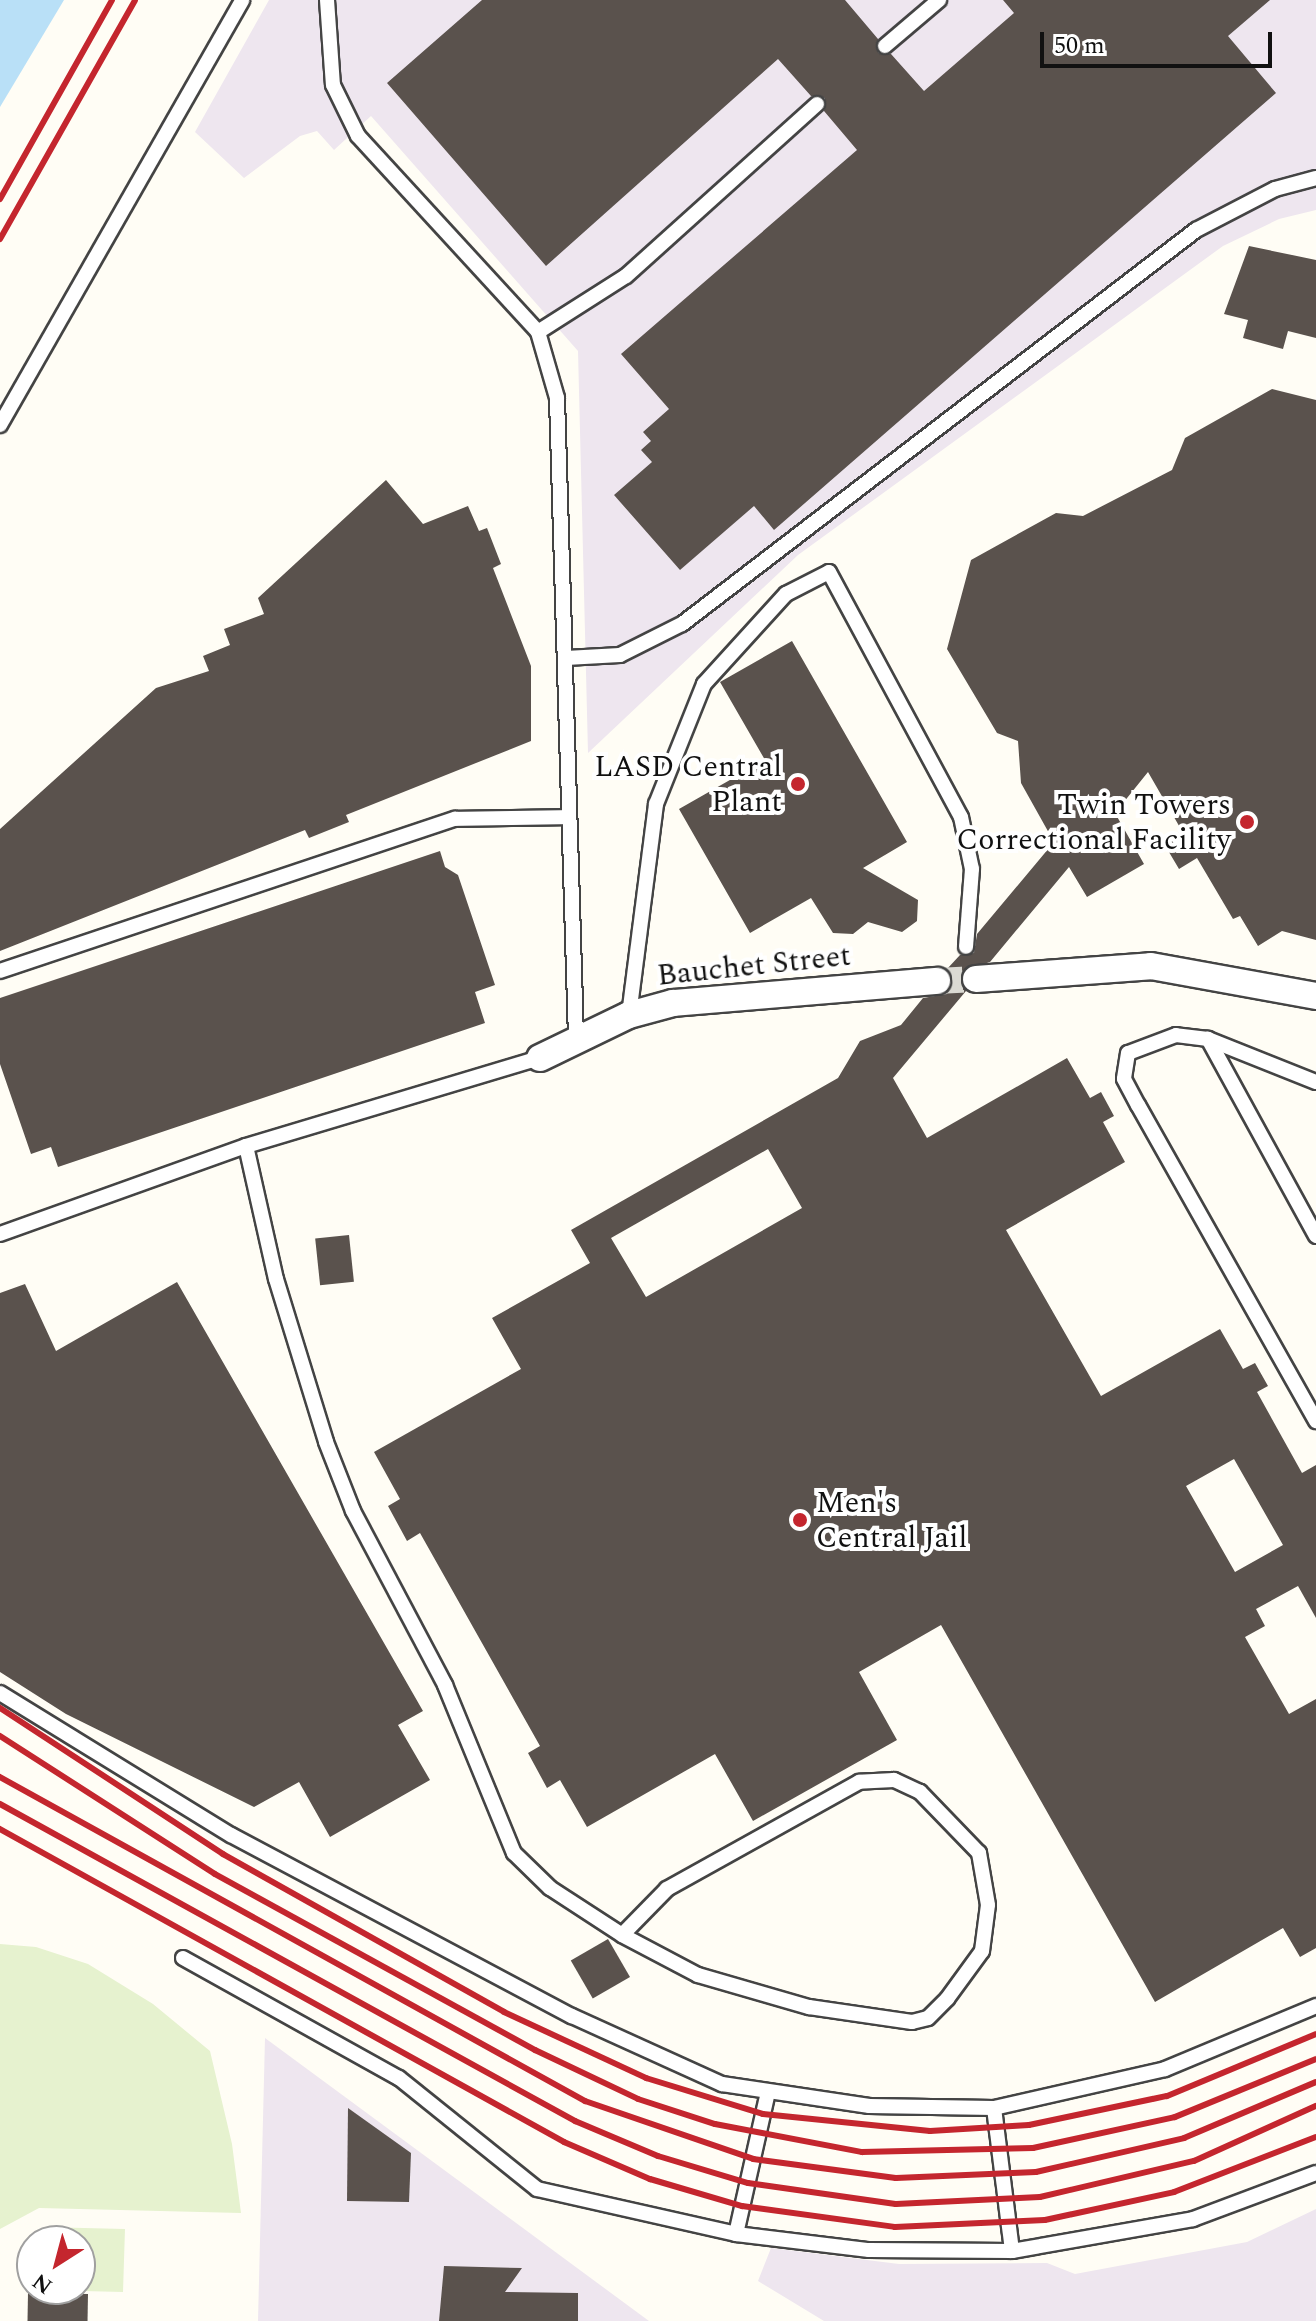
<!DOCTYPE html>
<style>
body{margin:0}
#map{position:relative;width:1316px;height:2321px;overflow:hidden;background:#fffdf5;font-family:Spectral,serif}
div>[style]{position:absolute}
.industrial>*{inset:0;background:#eee6ef}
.pitch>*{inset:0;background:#e6f2cf}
.water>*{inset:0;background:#b9e0f7}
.building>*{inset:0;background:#5a524d;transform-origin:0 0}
.minor-tunnel>*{height:26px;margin-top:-13px;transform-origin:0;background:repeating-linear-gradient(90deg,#dbdad3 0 26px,transparent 0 39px)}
.roads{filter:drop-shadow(2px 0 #444) drop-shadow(-2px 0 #444) drop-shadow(0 2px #444) drop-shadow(0 -2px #444)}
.service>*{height:14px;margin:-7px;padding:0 7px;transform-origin:7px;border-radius:7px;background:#fff}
.minor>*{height:26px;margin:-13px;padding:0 13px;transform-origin:13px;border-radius:13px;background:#fff}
.rail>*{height:6px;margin:-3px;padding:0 3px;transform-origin:3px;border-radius:3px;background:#c4262e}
.dots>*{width:22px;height:22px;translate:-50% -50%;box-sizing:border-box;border:4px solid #fff;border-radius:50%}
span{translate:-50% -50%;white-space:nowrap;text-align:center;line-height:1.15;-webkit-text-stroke:8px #fff;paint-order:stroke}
.poi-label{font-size:30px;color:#111}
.right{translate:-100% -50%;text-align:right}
.left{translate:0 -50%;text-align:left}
.street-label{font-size:30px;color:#111}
.north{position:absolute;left:16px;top:2225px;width:80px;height:80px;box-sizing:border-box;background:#fff;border:2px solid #a0a0a0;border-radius:50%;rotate:216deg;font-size:22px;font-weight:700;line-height:32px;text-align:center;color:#111}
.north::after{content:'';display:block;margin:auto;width:28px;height:36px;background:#c4262e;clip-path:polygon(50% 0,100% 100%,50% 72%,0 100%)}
.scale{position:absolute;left:1040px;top:32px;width:232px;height:36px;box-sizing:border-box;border:4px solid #111;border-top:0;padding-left:10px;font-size:24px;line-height:28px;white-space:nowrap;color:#111;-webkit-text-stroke:6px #fff;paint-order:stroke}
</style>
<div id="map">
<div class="industrial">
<i style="clip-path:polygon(269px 0,1316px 0,1316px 210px,1279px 219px,1223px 246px,798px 555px,588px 753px,578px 351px,371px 116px,334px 150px,317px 131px,300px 136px,244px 178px,195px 132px)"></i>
<i style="clip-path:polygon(265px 2038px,649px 2321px,258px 2321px)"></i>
<i style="clip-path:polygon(1316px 2209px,1316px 2321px,824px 2321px,758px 2281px,771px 2248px,899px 2264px,1047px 2263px,1075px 2274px,1247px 2242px)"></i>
</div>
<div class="pitch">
<i style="clip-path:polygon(0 1944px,36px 1947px,88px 1964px,153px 2004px,210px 2051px,232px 2144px,241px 2213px,39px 2208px,0 2229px)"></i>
<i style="clip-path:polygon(43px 2227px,125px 2229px,123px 2292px,42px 2290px,80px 2289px,80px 2241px,43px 2241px)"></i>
</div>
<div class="water">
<i style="clip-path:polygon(0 0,64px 0,0 107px)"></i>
</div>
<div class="building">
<i style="clip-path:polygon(482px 0,845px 0,878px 39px,878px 53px,891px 54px,924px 91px,1014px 13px,1003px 0,1270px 0,1228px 36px,1276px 93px,774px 530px,754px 506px,680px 570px,614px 495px,652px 462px,641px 450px,651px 441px,643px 432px,669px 409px,621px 354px,857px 150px,824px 111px,825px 98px,811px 96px,778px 59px,546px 266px,387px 83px)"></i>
<i style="clip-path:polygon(1249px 246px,1316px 260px,1316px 338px,1288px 331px,1283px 349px,1243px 338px,1248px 320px,1224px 314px)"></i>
<i style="clip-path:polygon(evenodd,1272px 389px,1316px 400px,1316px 940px,1282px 931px,1258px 946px,1240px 916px,1233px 919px,1197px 858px,1179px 869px,1163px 842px,1182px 831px,1148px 772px,1115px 813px,1144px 864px,1087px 897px,1069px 867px,990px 962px,962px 971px,966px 991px,893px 1078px,927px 1138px,1067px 1058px,1090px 1098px,1101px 1092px,1114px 1116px,1103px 1122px,1125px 1162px,1006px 1230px,1101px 1396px,1220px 1329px,1243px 1369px,1255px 1363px,1268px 1386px,1257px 1392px,1302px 1473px,1316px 1465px,1316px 1618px,1298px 1586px,1256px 1609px,1265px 1626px,1245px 1637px,1289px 1714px,1316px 1699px,1316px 1948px,1300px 1957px,1283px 1928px,1155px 2002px,941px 1625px,859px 1672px,897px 1740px,753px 1821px,715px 1754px,587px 1827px,560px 1780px,547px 1788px,528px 1753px,540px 1746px,420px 1533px,407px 1541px,388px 1506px,400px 1499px,374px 1452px,521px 1369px,492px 1318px,590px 1263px,571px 1230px,838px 1078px,860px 1041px,901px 1025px,923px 998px,947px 994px,953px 980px,947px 969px,960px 955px,974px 953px,977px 934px,1054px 842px,1021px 783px,1018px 741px,997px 733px,947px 649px,971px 560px,1056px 513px,1083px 516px,1172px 470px,1185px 438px,1272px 389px,768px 1149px,802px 1208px,646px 1297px,611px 1238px,768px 1149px,1272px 389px,1234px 1459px,1283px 1545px,1235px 1572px,1186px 1486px,1234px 1459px)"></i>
<i style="clip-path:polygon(386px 480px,423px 524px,468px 506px,479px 531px,487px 528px,501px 564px,493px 568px,531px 666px,531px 741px,346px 815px,349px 822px,309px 838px,305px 830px,0 951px,0 829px,156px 688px,209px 671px,203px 656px,230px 645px,224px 629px,264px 614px,258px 598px)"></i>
<i style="clip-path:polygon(792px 641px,907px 842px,863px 868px,918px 900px,917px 921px,902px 932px,868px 922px,853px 934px,833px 933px,811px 898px,750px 933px,679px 809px,765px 760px,720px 682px)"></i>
<i style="clip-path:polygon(440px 851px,445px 867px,458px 875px,495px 985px,475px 992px,485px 1023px,58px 1167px,51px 1147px,31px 1154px,0 1064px,0 998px)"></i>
<i style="left:349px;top:1235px;width:47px;height:34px;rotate:84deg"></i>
<i style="clip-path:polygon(177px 1282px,423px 1711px,398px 1725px,430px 1780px,330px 1837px,299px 1782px,254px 1807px,66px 1714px,0 1672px,0 1293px,25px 1284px,56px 1351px)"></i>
<i style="left:608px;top:1939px;width:44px;height:43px;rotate:60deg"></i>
<i style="clip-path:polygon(348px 2108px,411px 2153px,409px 2202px,347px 2201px)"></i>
<i style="clip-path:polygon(444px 2266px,522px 2268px,505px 2292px,578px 2293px,578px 2321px,439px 2321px)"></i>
<i style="left:28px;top:2293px;width:60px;height:28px;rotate:1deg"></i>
</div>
<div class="minor-tunnel">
<i style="left:937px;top:981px;width:39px;rotate:-3deg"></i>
</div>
<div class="roads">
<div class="service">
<i style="left:327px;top:0;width:85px;rotate:86deg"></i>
<i style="left:333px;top:85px;width:57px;rotate:63.9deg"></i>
<i style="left:358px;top:136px;width:266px;rotate:47.4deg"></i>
<i style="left:538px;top:332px;width:69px;rotate:73.9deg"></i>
<i style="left:557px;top:398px;width:641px;rotate:88.3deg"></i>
<i style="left:885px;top:46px;width:71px;rotate:-40.4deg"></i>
<i style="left:538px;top:332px;width:104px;rotate:-32.5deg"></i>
<i style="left:626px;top:276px;width:257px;rotate:-42deg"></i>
<i style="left:0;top:425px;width:489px;rotate:-60.3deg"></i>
<i style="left:566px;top:658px;width:54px;rotate:-3.2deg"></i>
<i style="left:620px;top:655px;width:69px;rotate:-26.6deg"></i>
<i style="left:682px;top:624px;width:648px;rotate:-37.47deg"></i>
<i style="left:1196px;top:230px;width:89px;rotate:-27.4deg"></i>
<i style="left:1275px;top:189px;width:42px;rotate:-15deg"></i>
<i style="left:0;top:971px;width:480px;rotate:-18.5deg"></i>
<i style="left:455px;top:819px;width:113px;rotate:-1deg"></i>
<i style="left:629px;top:1015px;width:213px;rotate:-82.7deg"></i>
<i style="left:656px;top:804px;width:129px;rotate:-68.2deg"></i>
<i style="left:704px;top:684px;width:122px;rotate:-47.7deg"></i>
<i style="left:786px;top:594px;width:48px;rotate:-27.1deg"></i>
<i style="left:829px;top:572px;width:278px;rotate:61.7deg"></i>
<i style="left:961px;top:817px;width:53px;rotate:78.1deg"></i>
<i style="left:972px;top:869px;width:78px;rotate:94.4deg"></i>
<i style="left:1208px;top:1039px;width:116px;rotate:21.7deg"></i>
<i style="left:246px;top:1146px;width:136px;rotate:77.3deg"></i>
<i style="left:276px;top:1279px;width:170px;rotate:72.9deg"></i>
<i style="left:326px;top:1442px;width:74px;rotate:68.6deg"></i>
<i style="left:353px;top:1511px;width:197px;rotate:62.1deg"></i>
<i style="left:445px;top:1685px;width:182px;rotate:67.7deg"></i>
<i style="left:514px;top:1853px;width:50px;rotate:44.2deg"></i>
<i style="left:550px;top:1888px;width:86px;rotate:33.1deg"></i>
<i style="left:622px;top:1935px;width:86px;rotate:27.8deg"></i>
<i style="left:698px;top:1975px;width:116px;rotate:16.1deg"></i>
<i style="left:809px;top:2007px;width:104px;rotate:8.3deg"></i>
<i style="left:912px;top:2022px;width:16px;rotate:-14deg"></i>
<i style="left:928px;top:2018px;width:27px;rotate:-45deg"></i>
<i style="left:947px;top:1999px;width:59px;rotate:-53.9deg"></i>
<i style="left:982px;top:1951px;width:46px;rotate:-82.6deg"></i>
<i style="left:988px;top:1905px;width:53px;rotate:-99.8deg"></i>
<i style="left:979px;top:1853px;width:85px;rotate:-134deg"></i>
<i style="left:920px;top:1792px;width:29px;rotate:-155deg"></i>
<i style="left:894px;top:1780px;width:35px;rotate:177deg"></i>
<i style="left:859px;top:1782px;width:220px;rotate:150.9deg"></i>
<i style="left:667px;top:1889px;width:64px;rotate:134.4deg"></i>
<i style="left:0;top:1234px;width:261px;rotate:-19.7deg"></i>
<i style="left:246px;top:1146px;width:307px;rotate:-16.7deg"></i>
<i style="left:1316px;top:1236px;width:225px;rotate:-118.7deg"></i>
<i style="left:1208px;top:1039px;width:32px;rotate:-173deg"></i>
<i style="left:1176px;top:1035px;width:51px;rotate:159.4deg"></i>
<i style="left:1128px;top:1053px;width:26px;rotate:99deg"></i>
<i style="left:1124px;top:1079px;width:30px;rotate:62deg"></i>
<i style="left:1138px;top:1105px;width:363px;rotate:60.6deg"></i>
<i style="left:0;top:1693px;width:271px;rotate:31.6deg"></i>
<i style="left:231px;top:1835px;width:386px;rotate:28deg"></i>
<i style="left:572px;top:2016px;width:165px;rotate:24.4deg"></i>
<i style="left:722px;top:2084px;width:149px;rotate:8.5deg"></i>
<i style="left:869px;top:2106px;width:125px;rotate:0.9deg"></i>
<i style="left:994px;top:2108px;width:175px;rotate:-12.8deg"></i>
<i style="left:1165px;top:2069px;width:164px;rotate:-22.6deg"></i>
<i style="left:183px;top:1958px;width:247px;rotate:29.1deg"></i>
<i style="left:399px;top:2078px;width:177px;rotate:38.8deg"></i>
<i style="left:537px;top:2189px;width:204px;rotate:12.7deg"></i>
<i style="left:736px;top:2234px;width:134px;rotate:6.9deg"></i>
<i style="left:869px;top:2250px;width:143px;rotate:0.4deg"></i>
<i style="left:1012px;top:2251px;width:184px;rotate:-10deg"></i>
<i style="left:1193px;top:2219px;width:131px;rotate:-20.5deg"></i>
<i style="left:994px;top:2108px;width:144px;rotate:82.8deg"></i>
<i style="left:736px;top:2234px;width:146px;rotate:-77.3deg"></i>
</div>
<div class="minor">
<i style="left:976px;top:979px;width:175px;rotate:-4.2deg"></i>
<i style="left:1151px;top:966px;width:168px;rotate:10.3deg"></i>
<i style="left:540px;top:1058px;width:99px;rotate:-25.8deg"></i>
<i style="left:629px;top:1015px;width:46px;rotate:-15.3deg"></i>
<i style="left:673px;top:1003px;width:265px;rotate:-4.8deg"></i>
</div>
</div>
<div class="rail">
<i style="left:0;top:199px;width:228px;rotate:-60.6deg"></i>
<i style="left:0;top:239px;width:274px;rotate:-60.5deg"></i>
<i style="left:0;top:1708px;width:267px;rotate:33.2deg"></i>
<i style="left:223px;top:1854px;width:322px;rotate:29.3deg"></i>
<i style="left:504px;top:2012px;width:157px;rotate:24.9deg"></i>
<i style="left:646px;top:2078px;width:122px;rotate:17.1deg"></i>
<i style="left:763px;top:2114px;width:168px;rotate:5.8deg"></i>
<i style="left:930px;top:2131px;width:99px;rotate:-3.5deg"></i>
<i style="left:1029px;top:2125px;width:141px;rotate:-11.9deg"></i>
<i style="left:1167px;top:2096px;width:161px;rotate:-22.6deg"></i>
<i style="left:0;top:1736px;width:255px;rotate:32.7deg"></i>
<i style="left:215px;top:1874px;width:365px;rotate:28.8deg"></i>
<i style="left:535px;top:2050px;width:114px;rotate:25.4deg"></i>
<i style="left:638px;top:2099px;width:81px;rotate:18deg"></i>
<i style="left:715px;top:2124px;width:150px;rotate:10.8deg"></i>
<i style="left:862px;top:2152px;width:171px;rotate:-1.3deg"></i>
<i style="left:1033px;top:2148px;width:145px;rotate:-12.3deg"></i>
<i style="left:1175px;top:2117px;width:152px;rotate:-22.4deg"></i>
<i style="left:0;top:1777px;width:669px;rotate:28.98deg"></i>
<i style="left:585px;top:2101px;width:178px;rotate:19deg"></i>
<i style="left:753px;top:2159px;width:144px;rotate:7.6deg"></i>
<i style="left:896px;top:2178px;width:140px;rotate:-2.5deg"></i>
<i style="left:1036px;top:2172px;width:152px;rotate:-12.9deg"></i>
<i style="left:1184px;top:2138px;width:143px;rotate:-23deg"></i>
<i style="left:0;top:1804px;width:657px;rotate:28.87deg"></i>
<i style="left:575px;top:2121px;width:90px;rotate:22.9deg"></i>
<i style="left:658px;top:2156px;width:94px;rotate:16.7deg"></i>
<i style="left:748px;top:2183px;width:149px;rotate:8.1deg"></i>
<i style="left:896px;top:2204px;width:144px;rotate:-2.8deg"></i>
<i style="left:1040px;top:2197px;width:158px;rotate:-13.2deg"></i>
<i style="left:1194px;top:2161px;width:134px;rotate:-24.3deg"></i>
<i style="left:0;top:1829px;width:645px;rotate:29.03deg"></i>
<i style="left:564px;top:2142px;width:94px;rotate:23.3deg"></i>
<i style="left:650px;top:2179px;width:96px;rotate:16.4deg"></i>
<i style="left:742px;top:2206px;width:154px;rotate:7.8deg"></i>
<i style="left:895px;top:2227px;width:150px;rotate:-2.7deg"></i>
<i style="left:1045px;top:2220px;width:132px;rotate:-12.2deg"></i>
<i style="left:1174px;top:2192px;width:152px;rotate:-21.2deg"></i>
</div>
<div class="dots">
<i style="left:798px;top:784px;background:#c4262e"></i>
<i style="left:1247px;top:822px;background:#c4262e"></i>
<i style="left:800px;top:1520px;background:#c4262e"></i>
</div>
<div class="poi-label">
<span class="right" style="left:782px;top:784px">LASD Central<br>Plant</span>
<span class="right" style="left:1231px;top:822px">Twin Towers<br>Correctional Facility</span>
<span class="left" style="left:816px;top:1520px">Men's<br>Central Jail</span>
</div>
<div class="street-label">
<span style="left:754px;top:966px;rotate:-6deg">Bauchet Street</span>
</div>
<div class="north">N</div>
<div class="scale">50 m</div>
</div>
